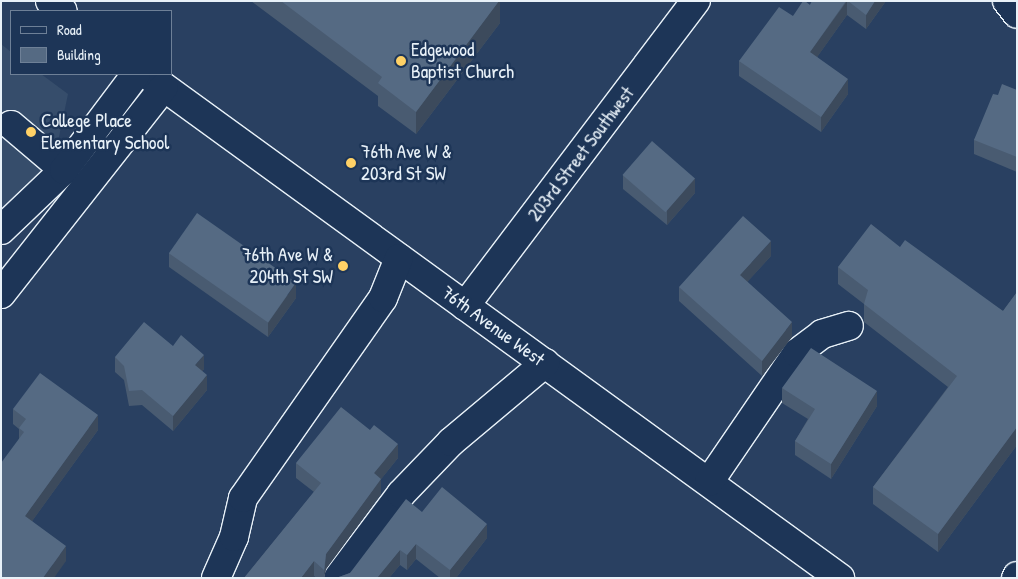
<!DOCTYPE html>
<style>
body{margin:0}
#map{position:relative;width:1018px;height:579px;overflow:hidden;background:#294061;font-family:"Patrick Hand",sans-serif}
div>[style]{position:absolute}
.built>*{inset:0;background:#364d6b}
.roads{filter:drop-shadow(1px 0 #e8f1f8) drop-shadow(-1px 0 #e8f1f8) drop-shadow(0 1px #e8f1f8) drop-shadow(0 -1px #e8f1f8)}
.minor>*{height:28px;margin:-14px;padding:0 14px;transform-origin:14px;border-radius:14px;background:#1d3557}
.wall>*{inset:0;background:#495b71}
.shaded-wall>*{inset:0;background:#3c4a5c}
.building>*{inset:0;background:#556a83;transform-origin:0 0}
.dots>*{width:14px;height:14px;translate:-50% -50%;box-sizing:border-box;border:2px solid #1d3557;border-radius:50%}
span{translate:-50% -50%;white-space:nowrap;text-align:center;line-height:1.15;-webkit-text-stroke:5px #1d3557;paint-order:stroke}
.poi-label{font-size:19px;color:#e8f1f8}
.left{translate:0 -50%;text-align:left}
.right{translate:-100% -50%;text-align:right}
.street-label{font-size:19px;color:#e8f1f8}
.frame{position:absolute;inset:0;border:2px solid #e8f1f8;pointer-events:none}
.legend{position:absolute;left:10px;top:10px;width:162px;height:65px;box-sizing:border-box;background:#1d3557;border:1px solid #6e8097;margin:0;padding:6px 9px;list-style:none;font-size:15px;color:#e8f1f8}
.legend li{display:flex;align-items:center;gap:10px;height:25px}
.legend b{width:25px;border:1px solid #6e8097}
</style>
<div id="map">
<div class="built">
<i style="clip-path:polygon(1px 44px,11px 52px,11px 74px,41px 74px,68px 94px,52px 170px,1px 238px)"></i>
</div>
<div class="roads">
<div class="minor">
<i style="left:50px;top:1px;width:16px;rotate:38deg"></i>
<i style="left:1007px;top:1px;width:16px;rotate:52deg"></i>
<i style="left:146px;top:74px;width:858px;rotate:35.99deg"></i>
<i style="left:11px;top:125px;width:70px;rotate:40.3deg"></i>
<i style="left:1px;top:230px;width:87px;rotate:-43.6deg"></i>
<i style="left:64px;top:170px;width:120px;rotate:-53.1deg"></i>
<i style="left:1px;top:294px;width:263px;rotate:-51.8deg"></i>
<i style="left:465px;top:306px;width:383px;rotate:-52.9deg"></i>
<i style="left:709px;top:482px;width:156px;rotate:-55.7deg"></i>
<i style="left:797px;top:353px;width:31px;rotate:-37deg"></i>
<i style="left:822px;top:334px;width:28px;rotate:-17deg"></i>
<i style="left:216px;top:578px;width:45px;rotate:-66.3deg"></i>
<i style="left:234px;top:537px;width:40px;rotate:-77deg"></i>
<i style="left:243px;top:498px;width:244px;rotate:-55deg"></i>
<i style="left:383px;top:298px;width:43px;rotate:-68.2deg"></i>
<i style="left:338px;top:578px;width:105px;rotate:-53.1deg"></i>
<i style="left:401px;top:494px;width:72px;rotate:-46.1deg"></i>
<i style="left:451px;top:442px;width:123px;rotate:-40deg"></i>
<i style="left:1016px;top:578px;width:2px;rotate:-63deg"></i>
</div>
</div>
<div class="wall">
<i style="clip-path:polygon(251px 1px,500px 1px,500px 23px,416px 134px,378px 106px,378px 96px)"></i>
<i style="clip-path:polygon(812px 1px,886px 1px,866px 29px,847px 15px,817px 57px,848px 94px,821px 132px,739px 76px,739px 61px,793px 16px,810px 5px)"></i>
<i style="clip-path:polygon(1017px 90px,1017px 172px,974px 154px,974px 140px,998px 95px)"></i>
<i style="clip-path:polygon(623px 175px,695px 193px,667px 225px,623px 189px)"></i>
<i style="clip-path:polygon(900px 247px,1003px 311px,1017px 292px,1017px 445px,938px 552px,873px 504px,873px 487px,948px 387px,864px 322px,864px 304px,838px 284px,838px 267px)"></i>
<i style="clip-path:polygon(169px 253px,296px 298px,268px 337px,169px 267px)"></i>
<i style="clip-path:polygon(771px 256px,747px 282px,792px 337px,762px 376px,679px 301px,679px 287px)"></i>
<i style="clip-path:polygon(173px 346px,204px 369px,202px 371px,207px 390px,173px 431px,142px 405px,129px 406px,124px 380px,115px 372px,115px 357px)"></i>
<i style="clip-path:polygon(782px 388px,877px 406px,831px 479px,795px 455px,795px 441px,808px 419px,782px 403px)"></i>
<i style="clip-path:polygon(13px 409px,98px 430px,32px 521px,66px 561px,1px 578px,19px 438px,19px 429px,13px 424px)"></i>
<i style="clip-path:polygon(398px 458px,381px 479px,381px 494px,326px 569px,324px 578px,316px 578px,314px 576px,312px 578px,244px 578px,314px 492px,296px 478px,296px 463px)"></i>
<i style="clip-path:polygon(422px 512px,487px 538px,456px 578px,440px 578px,416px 559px,407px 570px,400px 565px,389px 578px,336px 578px,350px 573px)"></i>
</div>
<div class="shaded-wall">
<i style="clip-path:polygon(499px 1px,500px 1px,500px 23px,416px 134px,416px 112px)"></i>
<i style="clip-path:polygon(847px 1px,847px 15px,810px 67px,810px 52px)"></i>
<i style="clip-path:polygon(875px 1px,886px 1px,866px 29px,866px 15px)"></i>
<i style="clip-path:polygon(848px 79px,848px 94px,821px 132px,821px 117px)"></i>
<i style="clip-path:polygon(695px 178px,695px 193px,667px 225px,667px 210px)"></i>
<i style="clip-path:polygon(771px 241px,771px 256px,740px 290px,740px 275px)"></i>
<i style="clip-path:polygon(296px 283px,296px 298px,268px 337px,268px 323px)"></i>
<i style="clip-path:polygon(792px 322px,792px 337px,762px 376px,762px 361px)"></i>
<i style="clip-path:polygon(204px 355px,204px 369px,195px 380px,195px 365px)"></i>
<i style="clip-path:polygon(207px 375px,207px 390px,173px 431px,173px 416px)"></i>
<i style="clip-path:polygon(877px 391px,877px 406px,831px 479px,831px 464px)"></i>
<i style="clip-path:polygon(98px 415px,98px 430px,25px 531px,25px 516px)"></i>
<i style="clip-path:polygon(1017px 427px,1017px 445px,938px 552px,938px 534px)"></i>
<i style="clip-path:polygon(398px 444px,398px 458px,374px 488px,374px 473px)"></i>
<i style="clip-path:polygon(381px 479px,381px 494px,326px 569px,324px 578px,326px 554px)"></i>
<i style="clip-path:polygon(487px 524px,487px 538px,456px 578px,450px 578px,450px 570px)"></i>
<i style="clip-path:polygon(416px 544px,416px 559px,407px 570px,407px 555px)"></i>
<i style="clip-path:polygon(66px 546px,66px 561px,54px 578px,43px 578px)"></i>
<i style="clip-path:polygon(400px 550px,400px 565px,389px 578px,377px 578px)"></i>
<i style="clip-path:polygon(314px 561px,314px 576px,312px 578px,301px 578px)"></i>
</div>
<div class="building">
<i style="clip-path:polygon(281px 1px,499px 1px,416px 112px,378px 83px,382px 77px)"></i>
<i style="clip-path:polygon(803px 1px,805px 1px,810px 5px,812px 1px,846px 1px,810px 52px,848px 79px,821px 117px,739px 61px,779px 7px,793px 16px)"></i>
<i style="clip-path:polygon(848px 1px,875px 1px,866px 15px)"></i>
<i style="clip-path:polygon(1002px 84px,1017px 90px,1017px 157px,974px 140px,993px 94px,998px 95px)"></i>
<i style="left:652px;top:141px;width:57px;height:45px;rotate:41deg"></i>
<i style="left:197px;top:213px;width:121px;height:49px;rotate:35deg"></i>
<i style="clip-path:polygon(743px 216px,771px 241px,740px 275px,792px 322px,762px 361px,679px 287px)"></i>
<i style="clip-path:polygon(871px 224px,900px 247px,905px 240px,1003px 311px,1017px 292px,1017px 427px,938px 534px,873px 487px,957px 376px,864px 304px,868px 290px,838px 267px)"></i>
<i style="clip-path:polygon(144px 322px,173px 346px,181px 335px,204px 355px,195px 365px,207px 375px,173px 416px,142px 390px,129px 391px,124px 366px,115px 357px)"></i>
<i style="clip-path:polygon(811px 348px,877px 391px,831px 464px,795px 441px,815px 409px,782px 388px)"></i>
<i style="clip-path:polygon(40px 373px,98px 415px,25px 516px,66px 546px,43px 578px,1px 578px,1px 463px,24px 432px,19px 428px,26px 419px,13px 409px)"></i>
<i style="clip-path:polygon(341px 407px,370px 430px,374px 425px,398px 444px,374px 473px,381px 479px,326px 554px,324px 570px,314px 561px,301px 578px,244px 578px,321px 483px,296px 463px)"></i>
<i style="clip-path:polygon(442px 487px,487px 524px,450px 570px,416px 544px,407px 555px,400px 550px,377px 578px,336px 578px,350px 573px,406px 499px,422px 512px)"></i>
</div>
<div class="dots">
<i style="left:401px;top:61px;background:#ffd166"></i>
<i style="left:31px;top:132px;background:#ffd166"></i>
<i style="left:351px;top:163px;background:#ffd166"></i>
<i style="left:343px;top:266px;background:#ffd166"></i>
</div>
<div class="poi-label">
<span class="left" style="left:411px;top:61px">Edgewood<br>Baptist Church</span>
<span class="left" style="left:41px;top:132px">College Place<br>Elementary School</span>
<span class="left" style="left:361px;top:163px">76th Ave W &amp;<br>203rd St SW</span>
<span class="right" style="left:333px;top:266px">76th Ave W &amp;<br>204th St SW</span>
</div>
<div class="street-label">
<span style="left:581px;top:154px;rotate:-53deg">203rd Street Southwest</span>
<span style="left:493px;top:326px;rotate:36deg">76th Avenue West</span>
</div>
<div class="frame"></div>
<ul class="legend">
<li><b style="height:6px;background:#1d3557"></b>Road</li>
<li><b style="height:14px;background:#556a83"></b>Building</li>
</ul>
</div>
